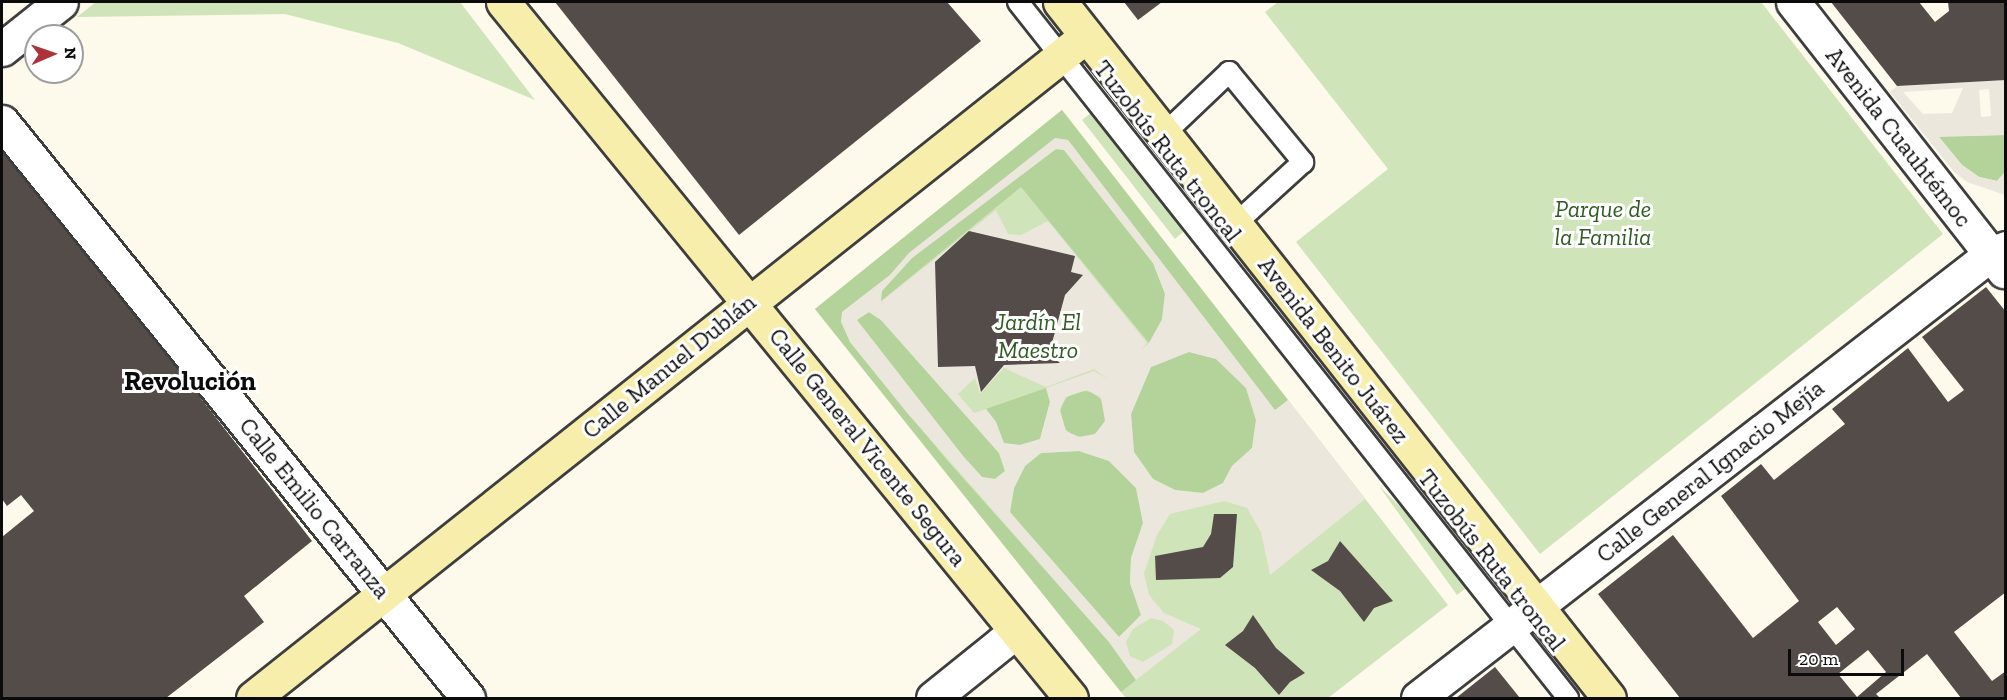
<!DOCTYPE html>
<meta charset="utf-8">
<style>
body{margin:0}
#map{position:relative;width:2007px;height:700px;overflow:hidden;background:#fdf9eb;font-family:"Zilla Slab",serif}
div>[style]{position:absolute}
.green>*{inset:0;background:#cfe4b9}
.forest>*{inset:0;background:#b4d39a}
.round{border-radius:50%}
.plaza>*{inset:0;background:#ebe7dc}
.building>*{inset:0;background:#534c49}
.roads{filter:drop-shadow(2px 0 #3e3e3e) drop-shadow(-2px 0 #3e3e3e) drop-shadow(0 2px #3e3e3e) drop-shadow(0 -2px #3e3e3e)}
.lane>*{height:20px;margin:-10px;padding:0 10px;transform-origin:10px;border-radius:10px;background:#fff}
.street>*{height:33px;margin:-16.5px;padding:0 16.5px;transform-origin:16.5px;border-radius:16.5px;background:#fff}
.secondary>*{height:33px;margin:-16.5px;padding:0 16.5px;transform-origin:16.5px;border-radius:16.5px;background:#f7eeac}
span{translate:-50% -50%;white-space:nowrap;text-align:center;line-height:1.15;-webkit-text-stroke:6px #fff;paint-order:stroke}
.street-label{font-size:24px;color:#0b0b0b}
.park-label{font-size:24px;color:#2f5c23;font-style:italic}
.quarter-label{font-size:27px;color:#0b0b0b;font-weight:700}
.frame{position:absolute;inset:0;border:3px solid #0b0b0b;pointer-events:none}
.north{position:absolute;left:24px;top:24px;width:60px;height:60px;box-sizing:border-box;background:#fff;border:2px solid #9d9d9d;border-radius:50%;rotate:88deg;font-size:16px;font-weight:700;line-height:24px;text-align:center;color:#0b0b0b}
.north::after{content:'';display:block;margin:auto;width:21px;height:27px;background:#ad3239;clip-path:polygon(50% 0,100% 100%,50% 72%,0 100%)}
.scale{position:absolute;left:1788px;top:649px;width:116px;height:27px;box-sizing:border-box;border:3px solid #0b0b0b;border-top:0;padding-left:8px;font-size:18px;line-height:21px;white-space:nowrap;color:#0b0b0b;-webkit-text-stroke:4px #fff;paint-order:stroke}
</style>
<div id="map">
<div class="green">
<i style="clip-path:polygon(96px 2px,460px 2px,535px 100px,398px 43px,285px 14px,77px 17px)"></i>
<i style="clip-path:polygon(1278px 2px,1761px 2px,1943px 234px,1540px 554px,1296px 242px,1388px 169px,1265px 12px)"></i>
<i style="clip-path:polygon(1096px 109px,1155px 186px,1183px 232px,1175px 239px,1082px 120px)"></i>
<i style="clip-path:polygon(1062px 110px,1448px 605px,1328px 698px,1126px 698px,815px 309px)"></i>
<i style="clip-path:polygon(1379px 486px,1444px 550px,1471px 584px,1457px 595px)"></i>
</div>
<div class="forest">
<i style="clip-path:polygon(1062px 110px,1288px 400px,1275px 411px,1068px 140px,1055px 139px,909px 253px,890px 275px,842px 312px,850px 342px,946px 459px,1109px 642px,1136px 680px,1121px 692px,815px 309px)"></i>
<i style="clip-path:polygon(2005px 135px,2005px 172px,1997px 181px,1979px 177px,1962px 165px,1938px 136px)"></i>
<i style="clip-path:polygon(1056px 149px,1064px 150px,1153px 263px,1165px 293px,1162px 319px,1149px 343px,1021px 187px,881px 301px,882px 291px,912px 258px)"></i>
<i style="clip-path:polygon(869px 312px,881px 320px,999px 453px,1005px 471px,995px 479px,982px 477px,963px 456px,856px 320px)"></i>
<i style="clip-path:polygon(1189px 352px,1216px 359px,1246px 388px,1256px 420px,1252px 448px,1232px 466px,1223px 483px,1203px 493px,1175px 490px,1153px 479px,1134px 452px,1131px 414px,1151px 367px)"></i>
<i style="clip-path:polygon(1046px 388px,1050px 402px,1040px 439px,1020px 445px,1003px 443px,996px 422px,986px 409px)"></i>
<i class="round" style="left:1060px;top:391px;width:46px;height:46px"></i>
<i style="clip-path:polygon(1079px 451px,1109px 461px,1136px 488px,1143px 523px,1131px 558px,1130px 583px,1141px 615px,1119px 637px,1010px 512px,1014px 488px,1025px 466px,1041px 453px)"></i>
</div>
<div class="plaza">
<i style="clip-path:polygon(evenodd,2005px 80px,2005px 135px,1939px 137px,1962px 165px,1979px 177px,1997px 181px,2005px 172px,2005px 195px,1967px 182px,1954px 172px,1890px 92px,1897px 86px,2005px 80px,1963px 88px,1952px 113px,1923px 114px,1903px 92px,1963px 88px,2005px 80px,1989px 89px,1991px 116px,1981px 117px,1979px 90px,1989px 89px)"></i>
<i style="clip-path:polygon(evenodd,1055px 138px,1068px 140px,1275px 410px,1288px 400px,1365px 499px,1270px 575px,1261px 532px,1247px 508px,1224px 501px,1170px 514px,1157px 535px,1144px 573px,1149px 595px,1164px 613px,1201px 629px,1136px 680px,1109px 642px,908px 414px,850px 342px,841px 322px,842px 312px,890px 275px,909px 253px,1055px 138px,1056px 149px,1064px 150px,1153px 263px,1165px 294px,1162px 320px,1149px 343px,1141px 350px,1147px 343px,1048px 221px,1021px 235px,1008px 234px,996px 210px,882px 301px,883px 304px,881px 301px,882px 291px,912px 258px,1056px 149px,1055px 138px,869px 312px,881px 320px,999px 453px,1005px 471px,995px 479px,982px 477px,963px 456px,857px 320px,869px 312px,1055px 138px,1189px 352px,1216px 359px,1246px 388px,1256px 420px,1252px 448px,1232px 466px,1223px 483px,1203px 493px,1175px 490px,1153px 479px,1134px 452px,1131px 414px,1151px 367px,1189px 352px,1055px 138px,1004px 368px,1046px 387px,1094px 369px,1109px 380px,1094px 371px,1046px 388px,1050px 402px,1040px 439px,1020px 445px,1004px 443px,996px 422px,986px 409px,974px 413px,958px 394px,975px 378px,980px 394px,1004px 368px,1055px 138px,1087px 390px,1101px 398px,1105px 421px,1095px 434px,1079px 437px,1066px 431px,1060px 410px,1066px 397px,1087px 390px,1055px 138px,1079px 451px,1109px 461px,1136px 488px,1143px 523px,1131px 558px,1130px 583px,1141px 615px,1119px 637px,1010px 512px,1014px 488px,1025px 466px,1041px 453px,1079px 451px,1055px 138px,1151px 618px,1163px 621px,1174px 630px,1172px 644px,1143px 662px,1130px 656px,1126px 642px,1133px 629px,1151px 618px)"></i>
</div>
<div class="building">
<i style="clip-path:polygon(555px 2px,947px 2px,981px 41px,739px 235px)"></i>
<i style="clip-path:polygon(1124px 2px,1162px 2px,1138px 20px)"></i>
<i style="clip-path:polygon(1831px 2px,1919px 2px,1935px 22px,1949px 11px,1948px 2px,2006px 2px,2006px 80px,1897px 86px)"></i>
<i style="clip-path:polygon(2px 143px,312px 541px,244px 596px,264px 622px,166px 698px,2px 698px,2px 537px,34px 511px,21px 495px,7px 506px,2px 499px)"></i>
<i style="clip-path:polygon(969px 231px,1075px 256px,1071px 272px,1083px 275px,1065px 295px,1049px 354px,1060px 363px,1004px 365px,981px 392px,975px 366px,938px 367px,935px 262px)"></i>
<i style="clip-path:polygon(evenodd,1986px 287px,2006px 312px,2006px 592px,1954px 632px,1992px 681px,2006px 671px,2006px 698px,1961px 698px,1927px 654px,1876px 694px,1880px 698px,1680px 698px,1598px 594px,1673px 535px,1753px 638px,1799px 601px,1721px 496px,1761px 464px,1774px 480px,1845px 424px,1832px 409px,1908px 348px,1948px 402px,1964px 390px,1922px 337px,1986px 287px,1837px 607px,1855px 629px,1836px 645px,1818px 622px,1837px 607px,1986px 287px,1868px 650px,1886px 672px,1857px 697px,1838px 674px,1868px 650px)"></i>
<i style="clip-path:polygon(1214px 514px,1237px 514px,1233px 567px,1220px 578px,1156px 580px,1155px 556px,1203px 547px,1211px 534px)"></i>
<i style="clip-path:polygon(1340px 541px,1393px 601px,1374px 608px,1364px 622px,1340px 591px,1311px 570px,1328px 561px)"></i>
<i style="clip-path:polygon(1253px 615px,1276px 648px,1305px 673px,1290px 682px,1279px 695px,1255px 668px,1225px 645px,1243px 631px)"></i>
<i style="clip-path:polygon(1495px 667px,1520px 698px,1456px 698px)"></i>
</div>
<div class="roads">
<div class="lane">
<i style="left:1018px;top:2px;width:887px;rotate:51.68deg"></i>
<i style="left:1164px;top:134px;width:90px;rotate:-43.6deg"></i>
<i style="left:1229px;top:72px;width:117px;rotate:50.6deg"></i>
<i style="left:1303px;top:162px;width:92px;rotate:137.6deg"></i>
</div>
<div class="street">
<i style="left:1793px;top:2px;width:342px;rotate:51.9deg"></i>
<i style="left:2px;top:49px;width:75px;rotate:-38.5deg"></i>
<i style="left:2px;top:122px;width:741px;rotate:51.03deg"></i>
<i style="left:933px;top:698px;width:105px;rotate:-38.8deg"></i>
<i style="left:1418px;top:698px;width:725px;rotate:-37.77deg"></i>
<i style="left:1991px;top:254px;width:16px;rotate:-22deg"></i>
</div>
<div class="secondary">
<i style="left:503px;top:2px;width:898px;rotate:50.78deg"></i>
<i style="left:1060px;top:2px;width:886px;rotate:51.73deg"></i>
<i style="left:253px;top:698px;width:1064px;rotate:-38.47deg"></i>
</div>
</div>
<div class="street-label">
<span style="left:1899px;top:137px;rotate:52deg">Avenida Cuauhtémoc</span>
<span style="left:1168px;top:151px;rotate:52deg">Tuzobús Ruta troncal</span>
<span style="left:1334px;top:350px;rotate:52deg">Avenida Benito Juárez</span>
<span style="left:669px;top:366px;rotate:-39deg">Calle Manuel Dublán</span>
<span style="left:868px;top:447px;rotate:51deg">Calle General Vicente Segura</span>
<span style="left:1710px;top:471px;rotate:-38deg">Calle General Ignacio Mejía</span>
<span style="left:315px;top:508px;rotate:51deg">Calle Emilio Carranza</span>
<span style="left:1492px;top:560px;rotate:52deg">Tuzobús Ruta troncal</span>
</div>
<div class="park-label">
<span style="left:1603px;top:223px">Parque de<br>la Familia</span>
<span style="left:1038px;top:336px">Jardín El<br>Maestro</span>
</div>
<div class="quarter-label">
<span style="left:190px;top:382px">Revolución</span>
</div>
<div class="frame"></div>
<div class="north">N</div>
<div class="scale">20 m</div>
</div>
